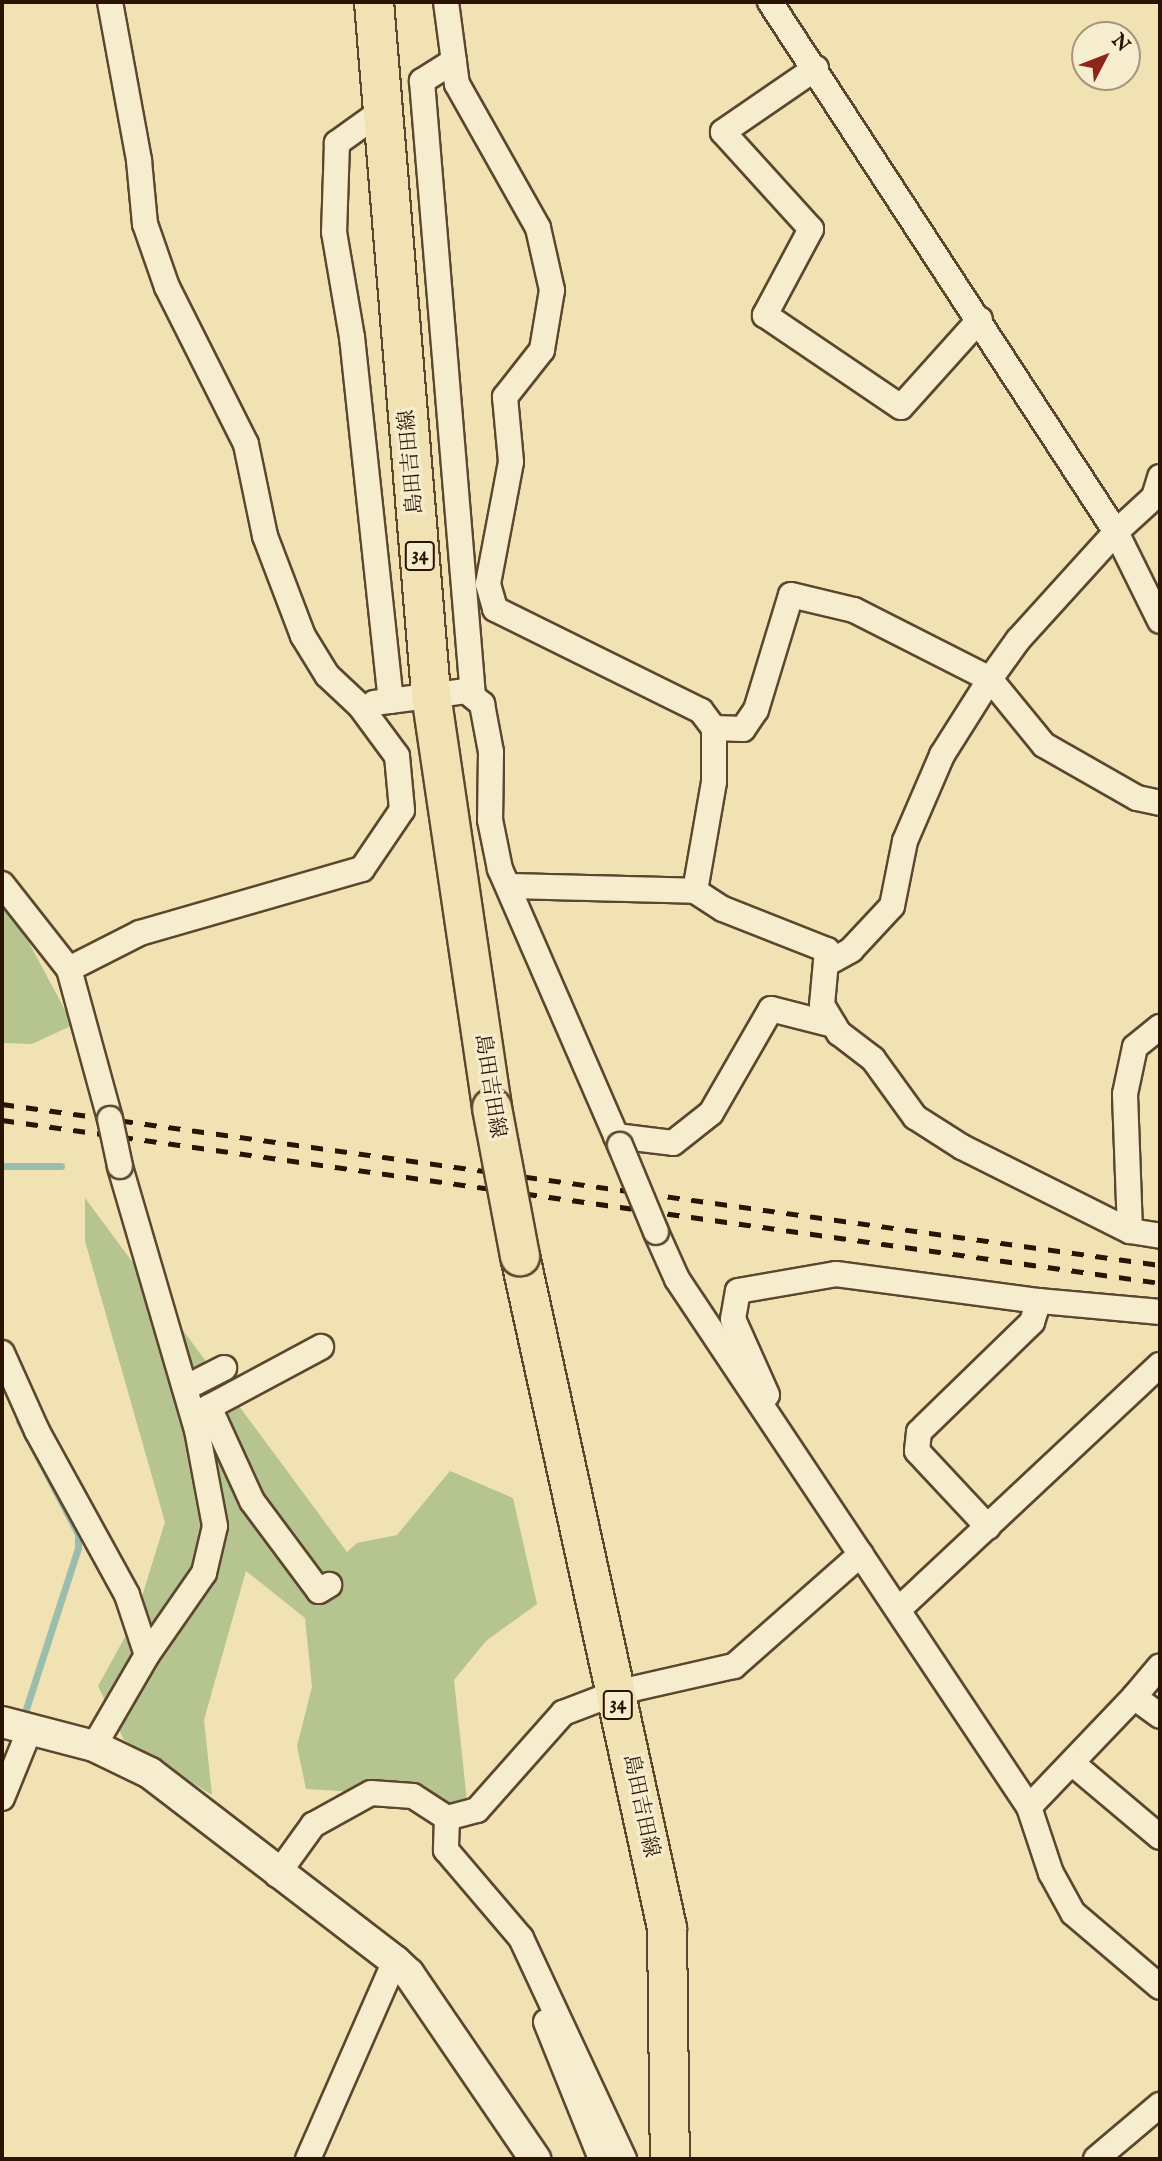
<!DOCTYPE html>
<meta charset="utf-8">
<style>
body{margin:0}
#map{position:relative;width:1162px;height:2161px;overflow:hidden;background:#f1e2b3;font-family:"IM FELL English","Noto Serif JP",serif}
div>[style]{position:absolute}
.green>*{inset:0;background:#b6c48f}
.stream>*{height:7px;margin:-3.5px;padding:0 3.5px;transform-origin:3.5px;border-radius:3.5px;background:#9bbdae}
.roads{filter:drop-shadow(2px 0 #5c472e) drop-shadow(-2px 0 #5c472e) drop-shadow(0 2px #5c472e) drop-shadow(0 -2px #5c472e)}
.minor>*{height:24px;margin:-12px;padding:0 12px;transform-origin:12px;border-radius:12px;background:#f6ecce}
.tertiary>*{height:30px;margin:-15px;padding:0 15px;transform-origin:15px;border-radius:15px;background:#f6ecce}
.primary>*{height:38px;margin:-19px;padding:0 19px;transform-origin:19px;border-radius:19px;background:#f1e2b3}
.rail>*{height:5px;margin-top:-2.5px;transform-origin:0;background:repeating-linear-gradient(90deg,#2b1301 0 12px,transparent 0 24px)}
.bridges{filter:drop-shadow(2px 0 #5c472e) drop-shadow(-2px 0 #5c472e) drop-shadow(0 2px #5c472e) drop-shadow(0 -2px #5c472e)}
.minor-bridge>*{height:24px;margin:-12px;padding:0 12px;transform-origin:12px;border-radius:12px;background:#f6ecce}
.primary-bridge>*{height:38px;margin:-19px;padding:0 19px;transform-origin:19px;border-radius:19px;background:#f1e2b3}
span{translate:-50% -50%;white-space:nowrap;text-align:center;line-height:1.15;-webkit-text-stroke:6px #f6ecce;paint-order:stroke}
.shield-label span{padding:2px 5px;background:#f6ecce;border:2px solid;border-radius:5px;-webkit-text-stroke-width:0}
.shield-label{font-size:19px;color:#2b1301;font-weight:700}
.street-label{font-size:21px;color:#2b1301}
.frame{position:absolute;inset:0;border:4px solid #2b1301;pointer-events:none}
.north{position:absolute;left:1071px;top:21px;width:70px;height:70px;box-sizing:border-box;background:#f6ecce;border:2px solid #a5957c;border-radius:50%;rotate:48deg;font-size:19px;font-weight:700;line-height:28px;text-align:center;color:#2b1301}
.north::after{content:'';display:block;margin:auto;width:24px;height:32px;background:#8f2418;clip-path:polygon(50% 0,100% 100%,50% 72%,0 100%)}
</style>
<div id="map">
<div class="green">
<i style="clip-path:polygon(2px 904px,10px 907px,73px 1025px,32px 1044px,2px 1043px)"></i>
<i style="clip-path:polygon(85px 1198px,347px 1552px,357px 1543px,397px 1535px,450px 1471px,513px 1498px,537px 1604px,486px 1641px,454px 1680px,467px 1801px,428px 1816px,371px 1793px,306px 1789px,297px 1746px,312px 1687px,305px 1618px,246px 1571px,204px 1720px,212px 1795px,124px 1740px,98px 1686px,135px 1619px,165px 1522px,85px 1241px)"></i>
</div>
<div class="stream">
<i style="left:2px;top:1166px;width:59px"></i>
<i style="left:19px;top:1421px;width:127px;rotate:62.4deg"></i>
<i style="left:78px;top:1534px;width:14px;rotate:90deg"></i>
<i style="left:78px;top:1548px;width:182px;rotate:107.9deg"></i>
</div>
<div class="roads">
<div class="minor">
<i style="left:446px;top:2px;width:83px;rotate:82.4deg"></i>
<i style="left:457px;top:84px;width:165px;rotate:60.6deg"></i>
<i style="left:538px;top:228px;width:64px;rotate:77.3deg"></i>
<i style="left:552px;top:290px;width:61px;rotate:99.5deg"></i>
<i style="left:542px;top:350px;width:60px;rotate:128.2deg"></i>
<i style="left:505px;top:397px;width:65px;rotate:84.7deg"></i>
<i style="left:511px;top:462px;width:124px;rotate:100.7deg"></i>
<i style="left:488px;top:584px;width:26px;rotate:74deg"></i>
<i style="left:495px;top:609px;width:230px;rotate:26.3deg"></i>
<i style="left:701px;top:711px;width:21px;rotate:53deg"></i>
<i style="left:714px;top:728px;width:54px;rotate:90deg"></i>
<i style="left:714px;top:782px;width:111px;rotate:99.9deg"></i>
<i style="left:770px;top:2px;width:633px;rotate:56.86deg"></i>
<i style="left:1116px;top:532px;width:99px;rotate:63.7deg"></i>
<i style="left:454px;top:61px;width:38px;rotate:148deg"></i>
<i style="left:422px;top:81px;width:617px;rotate:85.26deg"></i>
<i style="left:816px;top:68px;width:113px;rotate:145.5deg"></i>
<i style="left:723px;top:132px;width:131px;rotate:47.8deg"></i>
<i style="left:811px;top:229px;width:98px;rotate:118.1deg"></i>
<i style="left:765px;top:315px;width:164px;rotate:34.1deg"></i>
<i style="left:901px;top:407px;width:118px;rotate:-48.1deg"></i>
<i style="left:383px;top:110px;width:57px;rotate:144.3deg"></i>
<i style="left:337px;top:143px;width:89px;rotate:91.9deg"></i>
<i style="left:334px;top:232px;width:107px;rotate:80.3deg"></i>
<i style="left:352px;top:337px;width:366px;rotate:83.9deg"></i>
<i style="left:374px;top:703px;width:93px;rotate:-7.4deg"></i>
<i style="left:466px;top:691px;width:21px;rotate:39deg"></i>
<i style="left:482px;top:704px;width:49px;rotate:79.4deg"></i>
<i style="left:491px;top:752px;width:68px;rotate:90.8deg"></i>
<i style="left:490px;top:820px;width:50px;rotate:78.5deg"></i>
<i style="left:500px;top:869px;width:301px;rotate:66.5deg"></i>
<i style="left:714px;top:728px;width:29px;rotate:2deg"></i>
<i style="left:743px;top:729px;width:23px;rotate:-56deg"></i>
<i style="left:756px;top:710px;width:120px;rotate:-73.1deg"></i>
<i style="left:791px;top:595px;width:65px;rotate:13.4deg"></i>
<i style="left:854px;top:610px;width:153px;rotate:26.9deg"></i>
<i style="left:990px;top:679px;width:85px;rotate:50.7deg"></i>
<i style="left:1044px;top:745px;width:107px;rotate:29.7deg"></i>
<i style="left:1137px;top:798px;width:24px;rotate:12deg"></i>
<i style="left:2px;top:884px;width:108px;rotate:51.8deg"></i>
<i style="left:69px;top:969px;width:156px;rotate:74.7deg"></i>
<i style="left:510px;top:886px;width:185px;rotate:1.5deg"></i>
<i style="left:695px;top:891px;width:33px;rotate:33deg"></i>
<i style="left:723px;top:909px;width:112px;rotate:21.5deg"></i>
<i style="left:827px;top:950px;width:55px;rotate:95.2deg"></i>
<i style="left:822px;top:1005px;width:33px;rotate:59deg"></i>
<i style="left:839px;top:1033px;width:43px;rotate:37.4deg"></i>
<i style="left:873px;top:1059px;width:72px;rotate:54.1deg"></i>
<i style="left:915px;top:1117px;width:56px;rotate:32.6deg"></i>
<i style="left:962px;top:1147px;width:188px;rotate:26.6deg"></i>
<i style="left:1130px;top:1231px;width:137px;rotate:-92.1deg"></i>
<i style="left:1125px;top:1094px;width:48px;rotate:-78deg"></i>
<i style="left:1135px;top:1047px;width:32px;rotate:-39deg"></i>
<i style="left:826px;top:964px;width:29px;rotate:-29deg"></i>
<i style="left:851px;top:950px;width:60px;rotate:-47deg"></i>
<i style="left:892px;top:906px;width:66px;rotate:-78.7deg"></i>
<i style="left:905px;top:841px;width:94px;rotate:-66.7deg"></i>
<i style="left:942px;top:755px;width:90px;rotate:-57.7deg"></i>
<i style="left:990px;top:679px;width:48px;rotate:-54.3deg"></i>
<i style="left:1018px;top:640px;width:146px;rotate:-47.8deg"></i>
<i style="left:1116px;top:532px;width:52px;rotate:-42.6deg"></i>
<i style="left:1154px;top:497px;width:21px;rotate:-73deg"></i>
<i style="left:69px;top:969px;width:80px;rotate:-26.9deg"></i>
<i style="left:140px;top:933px;width:231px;rotate:-16.1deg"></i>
<i style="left:362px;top:869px;width:71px;rotate:-55.9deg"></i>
<i style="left:402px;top:810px;width:54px;rotate:-95.3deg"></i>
<i style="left:397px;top:756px;width:62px;rotate:-126.5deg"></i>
<i style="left:360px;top:706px;width:45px;rotate:-136.8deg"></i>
<i style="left:327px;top:675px;width:46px;rotate:-121.6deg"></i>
<i style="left:303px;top:636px;width:107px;rotate:-110.8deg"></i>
<i style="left:265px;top:536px;width:94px;rotate:-101.7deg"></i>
<i style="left:246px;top:444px;width:176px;rotate:-116.7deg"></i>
<i style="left:167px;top:287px;width:67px;rotate:-109.2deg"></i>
<i style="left:145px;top:224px;width:64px;rotate:-95.4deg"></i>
<i style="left:139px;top:160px;width:161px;rotate:-100.4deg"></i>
<i style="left:616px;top:1136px;width:57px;rotate:7deg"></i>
<i style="left:673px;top:1143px;width:48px;rotate:-38.3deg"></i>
<i style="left:711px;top:1113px;width:120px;rotate:-60deg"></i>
<i style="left:771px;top:1009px;width:65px;rotate:14.3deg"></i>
<i style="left:1130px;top:1231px;width:30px;rotate:9deg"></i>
<i style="left:656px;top:1232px;width:51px;rotate:65.9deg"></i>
<i style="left:677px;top:1279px;width:635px;rotate:56.31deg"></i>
<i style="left:1029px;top:1807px;width:70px;rotate:71.6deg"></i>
<i style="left:1051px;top:1873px;width:46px;rotate:61.2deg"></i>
<i style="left:1073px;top:1913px;width:114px;rotate:40.4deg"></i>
<i style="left:2px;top:1353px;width:85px;rotate:65.8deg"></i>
<i style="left:37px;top:1431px;width:187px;rotate:61.2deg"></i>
<i style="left:127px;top:1595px;width:63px;rotate:71.6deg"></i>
<i style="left:185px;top:1388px;width:44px;rotate:-27.1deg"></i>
<i style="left:767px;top:1395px;width:83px;rotate:-114.1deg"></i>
<i style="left:733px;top:1319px;width:28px;rotate:-80deg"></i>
<i style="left:738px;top:1291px;width:99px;rotate:-9.8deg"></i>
<i style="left:836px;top:1274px;width:205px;rotate:7.6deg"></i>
<i style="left:209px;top:1407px;width:103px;rotate:65.4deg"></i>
<i style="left:252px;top:1501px;width:112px;rotate:53.3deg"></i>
<i style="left:319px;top:1591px;width:12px;rotate:-31deg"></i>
<i style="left:196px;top:1414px;width:142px;rotate:-28.2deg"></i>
<i style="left:988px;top:1527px;width:104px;rotate:-133.1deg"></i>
<i style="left:917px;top:1451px;width:19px;rotate:-84deg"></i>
<i style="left:919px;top:1432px;width:158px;rotate:-44.2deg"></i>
<i style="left:1032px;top:1322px;width:22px;rotate:-72deg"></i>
<i style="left:1039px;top:1301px;width:121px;rotate:5.2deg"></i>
<i style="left:899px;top:1609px;width:357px;rotate:-43.1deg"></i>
<i style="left:1134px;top:1697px;width:40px;rotate:-50deg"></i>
<i style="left:94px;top:1746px;width:105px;rotate:-59.8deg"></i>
<i style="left:147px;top:1655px;width:100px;rotate:-55.2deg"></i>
<i style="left:204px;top:1573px;width:48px;rotate:-76.8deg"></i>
<i style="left:215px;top:1526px;width:98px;rotate:-100.6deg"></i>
<i style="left:197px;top:1430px;width:275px;rotate:-106.3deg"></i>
<i style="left:1072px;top:1763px;width:115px;rotate:40.1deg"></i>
<i style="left:2px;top:1798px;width:74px;rotate:-67.9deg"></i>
<i style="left:1029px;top:1807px;width:152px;rotate:-46.3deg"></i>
<i style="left:1134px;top:1697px;width:32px;rotate:36deg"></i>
<i style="left:447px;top:1818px;width:32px;rotate:92deg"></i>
<i style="left:446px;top:1850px;width:116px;rotate:49.6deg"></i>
<i style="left:521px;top:1938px;width:244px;rotate:65deg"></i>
<i style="left:277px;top:1875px;width:62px;rotate:-54.2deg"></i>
<i style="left:313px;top:1825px;width:66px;rotate:-28.9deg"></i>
<i style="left:371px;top:1793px;width:42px;rotate:4.1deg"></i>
<i style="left:413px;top:1796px;width:40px;rotate:32.9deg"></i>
<i style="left:447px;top:1818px;width:31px;rotate:-15deg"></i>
<i style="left:477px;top:1810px;width:130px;rotate:-48.4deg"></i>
<i style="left:563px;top:1713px;width:56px;rotate:-21deg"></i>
<i style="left:615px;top:1693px;width:122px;rotate:-12.8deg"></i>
<i style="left:734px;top:1666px;width:169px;rotate:-41.4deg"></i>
<i style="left:546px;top:2022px;width:148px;rotate:68.1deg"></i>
<i style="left:308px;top:2159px;width:216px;rotate:-66.3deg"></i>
<i style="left:1096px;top:2159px;width:84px;rotate:-40.2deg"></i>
</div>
<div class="tertiary">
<i style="left:2px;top:1722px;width:95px;rotate:14.6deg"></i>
<i style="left:94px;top:1746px;width:62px;rotate:25.7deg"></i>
<i style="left:150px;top:1773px;width:309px;rotate:37.5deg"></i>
<i style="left:395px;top:1961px;width:19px;rotate:43deg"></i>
<i style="left:409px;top:1974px;width:224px;rotate:55.7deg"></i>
</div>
<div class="primary">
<i style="left:374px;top:2px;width:694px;rotate:85.29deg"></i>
<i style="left:431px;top:694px;width:418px;rotate:81.6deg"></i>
<i style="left:520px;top:1256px;width:688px;rotate:77.66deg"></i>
<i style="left:667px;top:1928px;width:231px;rotate:89.3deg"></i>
</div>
</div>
<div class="rail">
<i style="left:2px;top:1104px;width:1169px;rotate:7.92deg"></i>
<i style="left:2px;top:1120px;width:1169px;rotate:8.01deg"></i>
</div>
<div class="bridges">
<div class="minor-bridge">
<i style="left:110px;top:1119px;width:48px;rotate:78deg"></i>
<i style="left:620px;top:1145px;width:94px;rotate:67.5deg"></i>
</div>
<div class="primary-bridge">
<i style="left:492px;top:1108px;width:151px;rotate:79.3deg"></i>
</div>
</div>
<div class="shield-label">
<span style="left:420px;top:556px">34</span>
<span style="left:618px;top:1705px">34</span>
</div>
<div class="street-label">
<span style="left:412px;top:462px;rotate:-95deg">島田吉田線</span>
<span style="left:489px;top:1086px;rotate:81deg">島田吉田線</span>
<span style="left:640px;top:1806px;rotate:78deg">島田吉田線</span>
</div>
<div class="frame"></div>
<div class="north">N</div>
</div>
